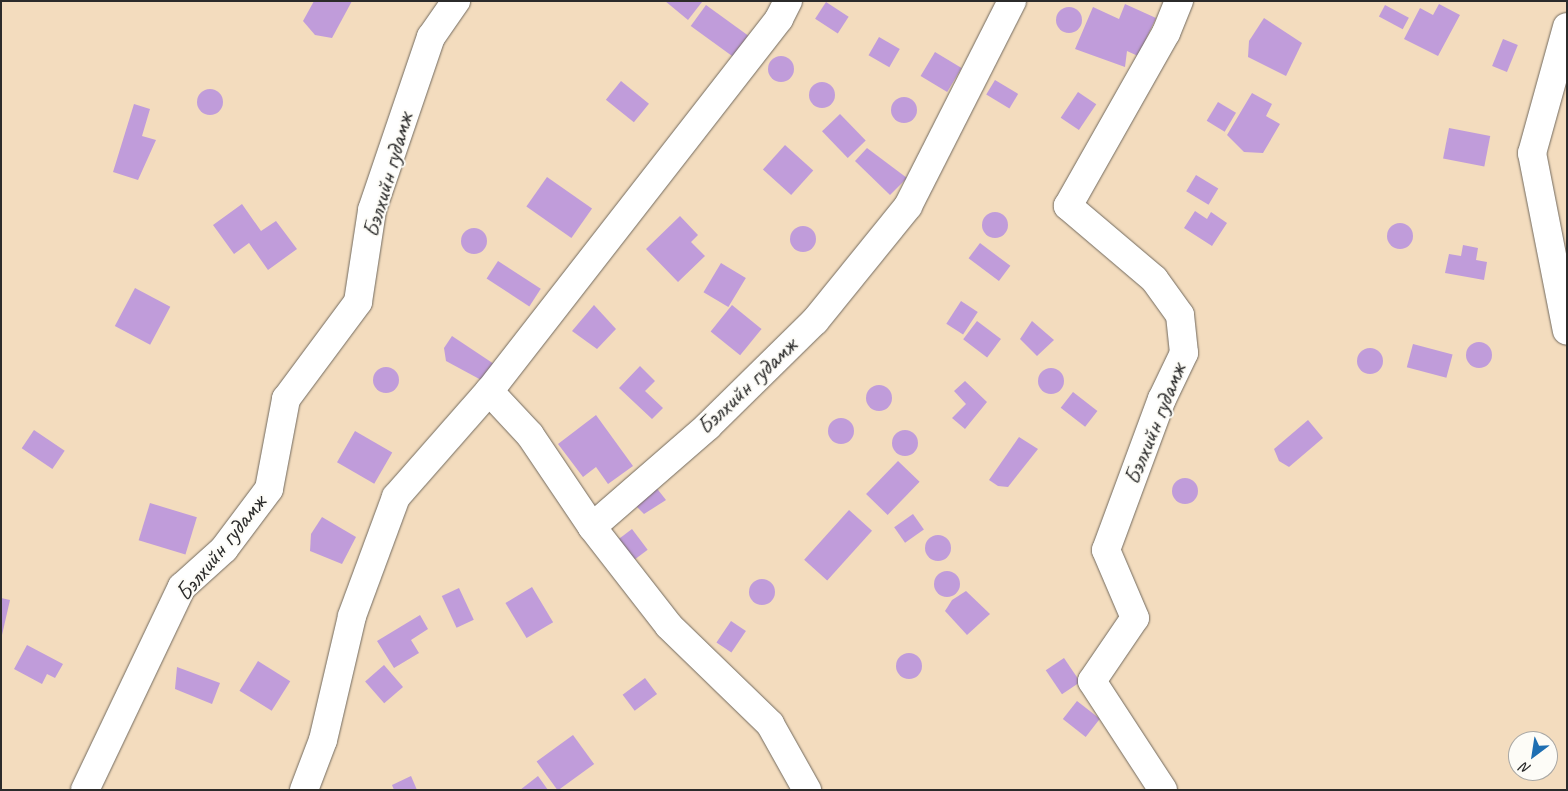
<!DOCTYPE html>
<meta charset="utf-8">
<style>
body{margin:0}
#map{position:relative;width:1568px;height:791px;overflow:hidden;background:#f3dcbe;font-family:Caveat,sans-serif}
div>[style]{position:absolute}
.building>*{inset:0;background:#c09cda;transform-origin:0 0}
.round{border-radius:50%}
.roads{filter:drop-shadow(0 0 1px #71695e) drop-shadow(0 0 1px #71695e)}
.minor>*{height:28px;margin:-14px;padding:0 14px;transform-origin:14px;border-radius:14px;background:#fff}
span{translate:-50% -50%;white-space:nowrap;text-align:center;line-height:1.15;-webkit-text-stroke:4px #fdfcf7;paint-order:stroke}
.street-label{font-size:24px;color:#2b2b2b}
.frame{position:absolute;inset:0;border:2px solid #2b2b2b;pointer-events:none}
.north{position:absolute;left:1508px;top:731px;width:50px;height:50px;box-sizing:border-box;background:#fdfcf7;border:1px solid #a9a8a5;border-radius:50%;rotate:211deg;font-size:14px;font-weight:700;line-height:20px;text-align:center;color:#2b2b2b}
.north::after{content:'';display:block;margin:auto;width:18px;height:22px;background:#1f6fb2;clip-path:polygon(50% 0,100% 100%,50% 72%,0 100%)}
</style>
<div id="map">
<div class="building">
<i style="clip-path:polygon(314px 1px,352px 1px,332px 38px,315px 35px,303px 21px)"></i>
<i style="clip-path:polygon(665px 1px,700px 1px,702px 2px,688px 20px)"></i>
<i style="left:826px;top:2px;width:27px;height:20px;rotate:33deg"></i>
<i style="clip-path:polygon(1125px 4px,1156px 18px,1138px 56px,1127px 51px,1125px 67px,1075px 49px,1093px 7px,1119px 19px)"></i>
<i style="clip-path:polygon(1439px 4px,1460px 15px,1438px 56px,1404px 39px,1420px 8px,1433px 15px)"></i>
<i style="left:706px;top:5px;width:52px;height:26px;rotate:36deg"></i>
<i style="left:1385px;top:5px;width:27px;height:13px;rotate:28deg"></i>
<i class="round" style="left:1056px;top:7px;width:26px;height:26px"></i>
<i style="clip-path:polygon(1264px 18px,1302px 43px,1286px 76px,1248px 57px,1249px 41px)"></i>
<i style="left:879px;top:37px;width:24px;height:21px;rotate:30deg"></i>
<i style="left:1503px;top:39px;width:16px;height:29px;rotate:22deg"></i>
<i style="left:935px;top:52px;width:31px;height:28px;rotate:31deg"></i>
<i class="round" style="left:768px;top:56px;width:26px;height:26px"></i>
<i style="left:995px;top:80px;width:27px;height:17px;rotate:31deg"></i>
<i style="left:621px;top:81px;width:36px;height:24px;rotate:39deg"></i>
<i class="round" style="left:809px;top:82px;width:26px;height:26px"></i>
<i class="round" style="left:197px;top:89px;width:26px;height:26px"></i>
<i style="left:1078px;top:92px;width:22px;height:31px;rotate:34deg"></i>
<i style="clip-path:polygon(1252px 93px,1272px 104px,1266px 116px,1280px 124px,1263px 153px,1244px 152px,1227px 135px)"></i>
<i class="round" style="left:891px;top:97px;width:26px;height:26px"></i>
<i style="left:1218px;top:102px;width:21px;height:22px;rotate:31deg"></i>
<i style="clip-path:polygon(134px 104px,150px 109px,142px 136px,156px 140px,138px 180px,113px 172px)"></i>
<i style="left:840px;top:114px;width:37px;height:25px;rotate:46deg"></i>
<i style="left:1449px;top:128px;width:42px;height:31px;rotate:11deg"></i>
<i style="left:785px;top:145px;width:38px;height:33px;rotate:42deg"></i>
<i style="clip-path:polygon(867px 148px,907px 178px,890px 195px,855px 161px)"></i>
<i style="left:1196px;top:175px;width:26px;height:19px;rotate:31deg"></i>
<i style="left:547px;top:177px;width:55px;height:36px;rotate:35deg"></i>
<i style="clip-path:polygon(242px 204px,261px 231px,276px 221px,297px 249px,268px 270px,249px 243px,234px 254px,213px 225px)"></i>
<i style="clip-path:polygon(1195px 211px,1207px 219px,1211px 212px,1227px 223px,1212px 246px,1184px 228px)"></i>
<i class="round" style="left:982px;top:212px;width:26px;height:26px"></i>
<i style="clip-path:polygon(680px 216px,698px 235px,691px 242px,705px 256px,678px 282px,646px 249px)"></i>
<i class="round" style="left:1387px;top:223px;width:26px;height:26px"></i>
<i class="round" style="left:790px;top:226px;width:26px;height:26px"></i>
<i class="round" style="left:461px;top:228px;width:26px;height:26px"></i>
<i style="left:980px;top:243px;width:38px;height:19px;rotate:37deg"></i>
<i style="clip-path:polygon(1463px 245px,1478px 248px,1476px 260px,1487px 262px,1484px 280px,1445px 273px,1449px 254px,1461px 256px)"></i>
<i style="left:498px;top:261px;width:51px;height:21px;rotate:33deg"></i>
<i style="left:721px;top:263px;width:29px;height:34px;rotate:31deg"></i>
<i style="left:135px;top:288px;width:40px;height:43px;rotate:28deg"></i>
<i style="left:961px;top:301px;width:20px;height:27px;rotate:33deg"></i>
<i style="clip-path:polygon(594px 305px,616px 329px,597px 349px,572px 331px)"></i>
<i style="left:732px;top:305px;width:38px;height:34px;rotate:39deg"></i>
<i style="left:977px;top:321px;width:30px;height:23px;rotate:37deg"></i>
<i style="clip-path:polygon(1032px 321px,1054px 340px,1037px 356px,1020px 339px)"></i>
<i style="clip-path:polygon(452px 336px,497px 366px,483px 381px,446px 361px,444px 348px)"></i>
<i class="round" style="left:1466px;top:342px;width:26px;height:26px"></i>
<i style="left:1413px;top:344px;width:41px;height:24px;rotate:15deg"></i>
<i class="round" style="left:1357px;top:348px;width:26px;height:26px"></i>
<i style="clip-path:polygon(640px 366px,655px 381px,645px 391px,663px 408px,652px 419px,619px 388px)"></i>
<i class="round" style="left:373px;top:367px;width:26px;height:26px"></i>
<i class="round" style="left:1038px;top:368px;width:26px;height:26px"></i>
<i style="clip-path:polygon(965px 381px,987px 402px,965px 429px,952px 418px,966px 404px,954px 391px)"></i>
<i class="round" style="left:866px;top:385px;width:26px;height:26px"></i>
<i style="left:1073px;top:392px;width:31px;height:20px;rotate:38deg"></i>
<i style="clip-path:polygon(596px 415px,633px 466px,608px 484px,596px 467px,583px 477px,558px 444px)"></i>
<i class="round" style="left:828px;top:418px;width:26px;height:26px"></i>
<i style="clip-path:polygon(1308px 420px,1323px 438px,1289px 467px,1279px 461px,1274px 449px)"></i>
<i style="left:34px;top:430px;width:37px;height:22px;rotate:34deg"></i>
<i class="round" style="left:892px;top:430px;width:26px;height:26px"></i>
<i style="left:355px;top:431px;width:43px;height:36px;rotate:30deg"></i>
<i style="clip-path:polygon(1019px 437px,1038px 449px,1008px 487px,998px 486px,989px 480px)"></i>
<i style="left:898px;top:461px;width:30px;height:46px;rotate:44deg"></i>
<i class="round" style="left:1172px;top:478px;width:26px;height:26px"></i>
<i style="clip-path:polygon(655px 486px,666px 500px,644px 514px,634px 504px)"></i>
<i style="left:150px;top:503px;width:49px;height:39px;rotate:17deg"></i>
<i style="left:849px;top:510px;width:31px;height:67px;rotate:42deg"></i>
<i style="left:913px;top:514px;width:19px;height:23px;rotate:55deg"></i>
<i style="clip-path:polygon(322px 517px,356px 537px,342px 564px,310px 551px,311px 534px)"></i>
<i style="left:632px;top:529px;width:26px;height:22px;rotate:53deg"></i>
<i class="round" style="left:925px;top:535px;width:26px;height:26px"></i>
<i class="round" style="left:934px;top:571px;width:26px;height:26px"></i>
<i class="round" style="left:749px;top:579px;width:26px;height:26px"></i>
<i style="left:532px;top:587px;width:41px;height:31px;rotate:59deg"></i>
<i style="left:459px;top:588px;width:35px;height:19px;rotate:65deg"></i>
<i style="clip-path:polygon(966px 591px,990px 614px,967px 635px,945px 611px,952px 600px)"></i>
<i style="clip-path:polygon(1px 598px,10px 600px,2px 635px,1px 635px)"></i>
<i style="clip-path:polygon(420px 615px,428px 629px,411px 640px,419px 653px,394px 668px,377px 641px)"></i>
<i style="left:731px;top:621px;width:18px;height:26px;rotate:34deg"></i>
<i style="clip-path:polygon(27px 645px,63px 664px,55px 678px,47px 674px,42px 684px,14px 669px)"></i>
<i class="round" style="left:896px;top:653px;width:26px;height:26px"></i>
<i style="left:1064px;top:658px;width:29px;height:22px;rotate:56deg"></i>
<i style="left:258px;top:661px;width:38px;height:35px;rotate:32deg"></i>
<i style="left:384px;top:665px;width:29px;height:25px;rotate:49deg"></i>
<i style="clip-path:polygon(177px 667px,220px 683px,212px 704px,175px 689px)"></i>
<i style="left:645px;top:678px;width:20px;height:28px;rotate:53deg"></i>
<i style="left:1077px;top:701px;width:29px;height:23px;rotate:38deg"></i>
<i style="left:573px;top:735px;width:36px;height:45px;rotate:54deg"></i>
<i style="clip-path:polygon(411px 776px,417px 790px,394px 790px,392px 785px)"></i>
<i style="clip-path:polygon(538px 776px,548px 790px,520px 790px)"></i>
</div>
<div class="roads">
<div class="minor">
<i style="left:788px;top:1px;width:20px;rotate:117deg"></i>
<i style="left:779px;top:19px;width:472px;rotate:127.9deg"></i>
<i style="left:489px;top:391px;width:60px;rotate:47deg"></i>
<i style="left:530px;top:435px;width:111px;rotate:56deg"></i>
<i style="left:592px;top:527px;width:154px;rotate:-41deg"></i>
<i style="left:708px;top:426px;width:150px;rotate:-44.5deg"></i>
<i style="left:815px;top:321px;width:148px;rotate:-51deg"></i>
<i style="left:908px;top:206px;width:230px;rotate:-63.1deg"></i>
<i style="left:1567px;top:27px;width:131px;rotate:105.5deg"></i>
<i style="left:1532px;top:153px;width:181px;rotate:78.9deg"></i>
<i style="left:592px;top:527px;width:125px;rotate:52.1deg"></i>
<i style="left:669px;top:626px;width:141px;rotate:44.1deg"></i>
<i style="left:770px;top:724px;width:76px;rotate:60.7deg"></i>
<i style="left:85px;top:790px;width:225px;rotate:-64.5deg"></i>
<i style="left:182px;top:587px;width:57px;rotate:-42.1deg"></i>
<i style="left:224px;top:549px;width:75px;rotate:-53.1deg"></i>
<i style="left:269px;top:489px;width:92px;rotate:-79.3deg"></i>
<i style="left:286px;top:399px;width:121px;rotate:-53.4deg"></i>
<i style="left:358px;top:302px;width:93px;rotate:-81.3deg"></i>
<i style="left:372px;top:210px;width:183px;rotate:-71.2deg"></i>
<i style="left:431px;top:37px;width:44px;rotate:-55.2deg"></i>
<i style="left:304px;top:790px;width:53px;rotate:-69.2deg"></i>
<i style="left:323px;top:740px;width:127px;rotate:-76.8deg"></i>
<i style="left:352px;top:616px;width:127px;rotate:-69.7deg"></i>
<i style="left:396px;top:497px;width:141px;rotate:-48.7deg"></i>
<i style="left:1163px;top:790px;width:130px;rotate:-123.1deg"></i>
<i style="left:1092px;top:681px;width:76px;rotate:-55.7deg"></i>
<i style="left:1135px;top:618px;width:74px;rotate:-113.1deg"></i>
<i style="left:1106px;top:550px;width:161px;rotate:-69.7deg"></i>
<i style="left:1162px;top:399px;width:51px;rotate:-64.4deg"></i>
<i style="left:1184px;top:353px;width:38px;rotate:-96deg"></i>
<i style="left:1180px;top:315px;width:44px;rotate:-125.8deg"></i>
<i style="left:1154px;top:279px;width:113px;rotate:-139.7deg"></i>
<i style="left:1068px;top:206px;width:199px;rotate:-60.5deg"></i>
<i style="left:1166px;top:33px;width:35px;rotate:-68deg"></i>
</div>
</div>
<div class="street-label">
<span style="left:388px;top:175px;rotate:-74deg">Бэлхийн гудамж</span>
<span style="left:747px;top:386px;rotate:-44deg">Бэлхийн гудамж</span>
<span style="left:1155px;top:424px;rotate:-68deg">Бэлхийн гудамж</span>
<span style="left:221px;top:548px;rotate:-51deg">Бэлхийн гудамж</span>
</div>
<div class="frame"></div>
<div class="north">N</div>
</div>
